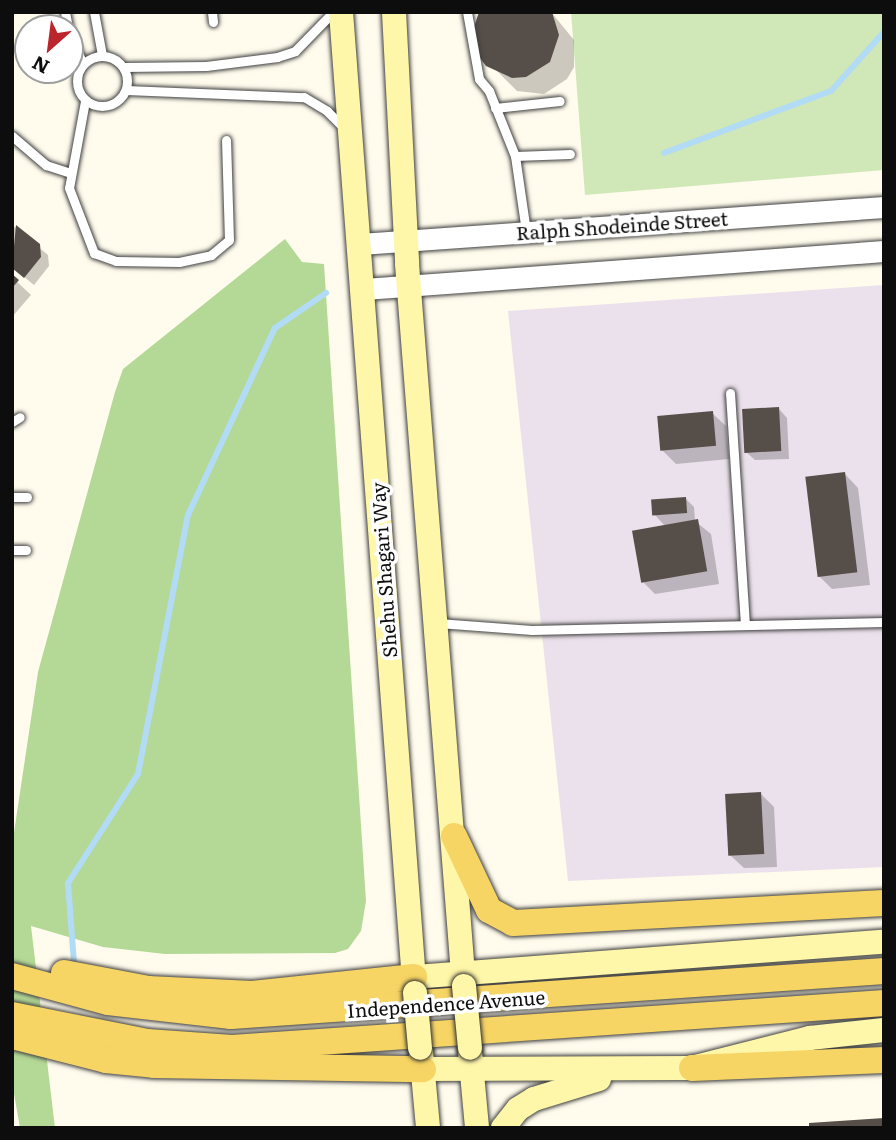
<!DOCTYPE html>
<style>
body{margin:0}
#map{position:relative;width:896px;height:1140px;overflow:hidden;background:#fffbed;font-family:Literata,serif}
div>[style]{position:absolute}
.industrial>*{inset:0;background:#ebe1ec}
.green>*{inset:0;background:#d0e8b7}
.forest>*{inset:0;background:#b4d996}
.shadow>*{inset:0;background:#0003}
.stream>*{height:6px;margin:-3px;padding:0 3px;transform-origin:3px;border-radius:3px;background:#b2dbf5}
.building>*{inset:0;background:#554e49;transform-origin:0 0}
.roads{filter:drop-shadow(0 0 2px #404040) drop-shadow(0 0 2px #404040)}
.service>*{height:9px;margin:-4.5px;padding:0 4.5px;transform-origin:4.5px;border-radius:4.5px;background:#fff}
.service>.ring{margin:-4.5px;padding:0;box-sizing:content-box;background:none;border:9px solid #fff;border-radius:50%}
.tertiary>*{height:21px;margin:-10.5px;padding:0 10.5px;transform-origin:10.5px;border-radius:10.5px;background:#fff}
.secondary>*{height:24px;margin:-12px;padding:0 12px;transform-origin:12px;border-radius:12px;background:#fef6a8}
.primary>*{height:26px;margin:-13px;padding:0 13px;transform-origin:13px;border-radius:13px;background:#f7d564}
.bridges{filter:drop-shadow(0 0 2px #2f2f2f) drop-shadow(0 0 2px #2f2f2f)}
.secondary-bridge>*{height:24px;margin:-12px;padding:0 12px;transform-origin:12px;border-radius:12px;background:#fef6a8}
span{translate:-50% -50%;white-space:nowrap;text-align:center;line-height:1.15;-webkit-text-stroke:7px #fff;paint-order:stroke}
.street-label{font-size:19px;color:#0d0d0d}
.frame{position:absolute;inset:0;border:14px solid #0d0d0d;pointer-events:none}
.north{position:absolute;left:14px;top:14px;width:70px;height:70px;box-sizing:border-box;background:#fff;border:2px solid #9e9e9e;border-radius:50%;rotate:208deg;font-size:19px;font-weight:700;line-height:28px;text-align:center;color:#0d0d0d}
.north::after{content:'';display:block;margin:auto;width:24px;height:32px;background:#bb262c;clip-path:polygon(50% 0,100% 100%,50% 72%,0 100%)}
</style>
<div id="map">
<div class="industrial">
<i style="clip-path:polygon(884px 285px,884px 867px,568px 881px,508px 311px)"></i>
</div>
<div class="green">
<i style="clip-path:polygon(571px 12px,884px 12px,884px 170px,585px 195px)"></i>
</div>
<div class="forest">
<i style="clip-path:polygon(285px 239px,302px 262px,324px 264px,366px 901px,361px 931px,348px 949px,335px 953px,165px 954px,103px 947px,31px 926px,55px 1128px,20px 1128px,12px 1082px,12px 846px,38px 672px,115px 392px,123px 369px)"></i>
</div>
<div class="shadow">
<i style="clip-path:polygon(551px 12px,574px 40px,574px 67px,567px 79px,544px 94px,517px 91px,479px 53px)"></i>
<i style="clip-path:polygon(12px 225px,48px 255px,49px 266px,34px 285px,12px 267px)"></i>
<i style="clip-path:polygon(12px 277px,31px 295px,12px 317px)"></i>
<i style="clip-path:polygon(779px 409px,787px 418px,789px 459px,755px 460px,746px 452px)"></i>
<i style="clip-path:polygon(712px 413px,726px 426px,729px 459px,676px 464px,662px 450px)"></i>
<i style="clip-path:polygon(845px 474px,858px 488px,870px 585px,832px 589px,819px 576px)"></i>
<i style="clip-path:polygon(685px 498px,694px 507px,695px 521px,711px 534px,719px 584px,655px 594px,642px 581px,665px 526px,654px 514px)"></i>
<i style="clip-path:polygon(760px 793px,774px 807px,777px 867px,744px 868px,730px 855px)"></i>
</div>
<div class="stream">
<i style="left:664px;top:153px;width:178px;rotate:-20.4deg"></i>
<i style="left:831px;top:91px;width:79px;rotate:-48.1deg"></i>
<i style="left:74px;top:963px;width:80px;rotate:-94.3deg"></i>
<i style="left:68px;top:883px;width:130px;rotate:-57.3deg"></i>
<i style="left:138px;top:774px;width:264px;rotate:-79.1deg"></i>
<i style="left:188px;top:515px;width:206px;rotate:-65.1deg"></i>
<i style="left:275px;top:328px;width:62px;rotate:-34.5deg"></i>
</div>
<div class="building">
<i style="clip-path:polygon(479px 12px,552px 12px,559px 35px,550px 62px,526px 77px,512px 78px,486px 66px,477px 54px,474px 27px)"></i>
<i style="clip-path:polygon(16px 225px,40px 244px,41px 257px,24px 278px,12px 268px)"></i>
<i style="clip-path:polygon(12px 274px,19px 280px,12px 288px)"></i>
<i style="left:779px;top:407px;width:44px;height:37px;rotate:87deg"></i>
<i style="left:713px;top:411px;width:35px;height:56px;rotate:85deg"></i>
<i style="left:845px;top:472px;width:101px;height:40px;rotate:83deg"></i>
<i style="left:686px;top:497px;width:16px;height:35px;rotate:86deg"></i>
<i style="left:698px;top:519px;width:53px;height:67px;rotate:80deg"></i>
<i style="left:761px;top:792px;width:62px;height:36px;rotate:87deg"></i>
<i style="clip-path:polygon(884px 1118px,884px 1128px,809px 1128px,809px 1123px)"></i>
</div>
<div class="roads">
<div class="service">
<i style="left:65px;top:12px;width:16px;rotate:79deg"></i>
<i style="left:94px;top:12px;width:44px;rotate:79.5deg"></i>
<i style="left:212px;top:12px;width:10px;rotate:84deg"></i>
<i style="left:467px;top:12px;width:68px;rotate:79.8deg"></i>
<i style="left:479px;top:79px;width:16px;rotate:50deg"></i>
<i style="left:489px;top:91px;width:70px;rotate:68.2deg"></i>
<i style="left:515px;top:156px;width:76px;rotate:81.7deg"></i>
<i style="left:70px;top:34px;width:33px;rotate:67deg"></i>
<i class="ring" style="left:77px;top:56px;width:41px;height:41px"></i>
<i style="left:124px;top:67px;width:82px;rotate:-0.7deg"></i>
<i style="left:206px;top:66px;width:72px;rotate:-7.2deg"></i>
<i style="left:277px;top:57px;width:19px;rotate:-18deg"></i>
<i style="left:295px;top:51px;width:54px;rotate:-45.7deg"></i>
<i style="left:126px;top:90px;width:178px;rotate:2.3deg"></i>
<i style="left:304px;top:97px;width:27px;rotate:31deg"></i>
<i style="left:327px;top:111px;width:24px;rotate:45deg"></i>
<i style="left:85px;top:101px;width:88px;rotate:100.4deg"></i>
<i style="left:69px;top:188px;width:70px;rotate:69deg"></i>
<i style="left:94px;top:253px;width:23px;rotate:20deg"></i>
<i style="left:116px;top:261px;width:63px;rotate:0.9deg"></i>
<i style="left:179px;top:262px;width:33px;rotate:-12deg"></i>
<i style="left:211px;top:255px;width:23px;rotate:-40deg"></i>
<i style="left:229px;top:240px;width:100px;rotate:-91.7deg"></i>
<i style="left:495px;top:108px;width:65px;rotate:-6.1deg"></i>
<i style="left:12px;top:136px;width:45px;rotate:40.5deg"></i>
<i style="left:46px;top:165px;width:25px;rotate:18deg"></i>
<i style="left:515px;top:156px;width:55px;rotate:-2.1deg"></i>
<i style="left:730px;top:393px;width:232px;rotate:86.3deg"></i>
<i style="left:12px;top:422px;width:9px;rotate:-32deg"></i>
<i style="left:12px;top:497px;width:15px"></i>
<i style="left:12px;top:550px;width:14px"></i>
<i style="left:438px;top:623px;width:94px;rotate:4.3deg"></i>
<i style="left:532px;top:630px;width:352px;rotate:-1.3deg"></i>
</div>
<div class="tertiary">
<i style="left:360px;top:244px;width:525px;rotate:-4.04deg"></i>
<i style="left:364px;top:289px;width:521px;rotate:-4.18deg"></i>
</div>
<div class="secondary">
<i style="left:341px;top:12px;width:984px;rotate:85.69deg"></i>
<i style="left:394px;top:12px;width:252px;rotate:87deg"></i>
<i style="left:407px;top:264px;width:724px;rotate:85.49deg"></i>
<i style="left:414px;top:977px;width:471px;rotate:-4.3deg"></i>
<i style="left:421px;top:1052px;width:76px;rotate:84.7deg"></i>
<i style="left:470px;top:1052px;width:76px;rotate:84.7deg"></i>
<i style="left:423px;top:1069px;width:269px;rotate:-0.2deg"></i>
<i style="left:692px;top:1068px;width:122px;rotate:-14.3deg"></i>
<i style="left:810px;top:1038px;width:74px;rotate:-6.2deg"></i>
<i style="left:503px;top:1128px;width:24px;rotate:-52deg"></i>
<i style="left:518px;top:1109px;width:19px;rotate:-32deg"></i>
<i style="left:534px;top:1099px;width:68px;rotate:-17.1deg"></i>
</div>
<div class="primary">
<i style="left:454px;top:836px;width:82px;rotate:64.7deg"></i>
<i style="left:489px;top:910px;width:27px;rotate:28deg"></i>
<i style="left:513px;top:923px;width:372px;rotate:-3.1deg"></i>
<i style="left:64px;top:973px;width:86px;rotate:10.8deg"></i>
<i style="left:148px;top:989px;width:104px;rotate:2.8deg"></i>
<i style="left:252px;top:994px;width:163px;rotate:-6deg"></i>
<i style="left:12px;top:976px;width:99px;rotate:15.2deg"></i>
<i style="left:108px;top:1002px;width:124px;rotate:6.5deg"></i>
<i style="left:231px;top:1016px;width:655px;rotate:-3.94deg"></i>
<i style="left:12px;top:1015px;width:138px;rotate:11.3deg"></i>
<i style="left:147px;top:1042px;width:85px;rotate:4deg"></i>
<i style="left:232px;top:1048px;width:654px;rotate:-3.95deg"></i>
<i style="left:12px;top:1036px;width:97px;rotate:14.3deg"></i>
<i style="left:106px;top:1060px;width:48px;rotate:5.9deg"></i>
<i style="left:154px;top:1065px;width:269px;rotate:0.9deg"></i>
<i style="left:692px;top:1068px;width:192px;rotate:-2.4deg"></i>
</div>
</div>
<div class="bridges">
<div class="secondary-bridge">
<i style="left:464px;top:986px;width:62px;rotate:84.5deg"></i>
<i style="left:415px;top:993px;width:55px;rotate:84.8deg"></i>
</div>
</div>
<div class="street-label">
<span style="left:622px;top:226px;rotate:-4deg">Ralph Shodeinde Street</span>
<span style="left:384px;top:570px;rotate:-94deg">Shehu Shagari Way</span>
<span style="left:446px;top:1004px;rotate:-4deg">Independence Avenue</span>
</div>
<div class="frame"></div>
<div class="north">N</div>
</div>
